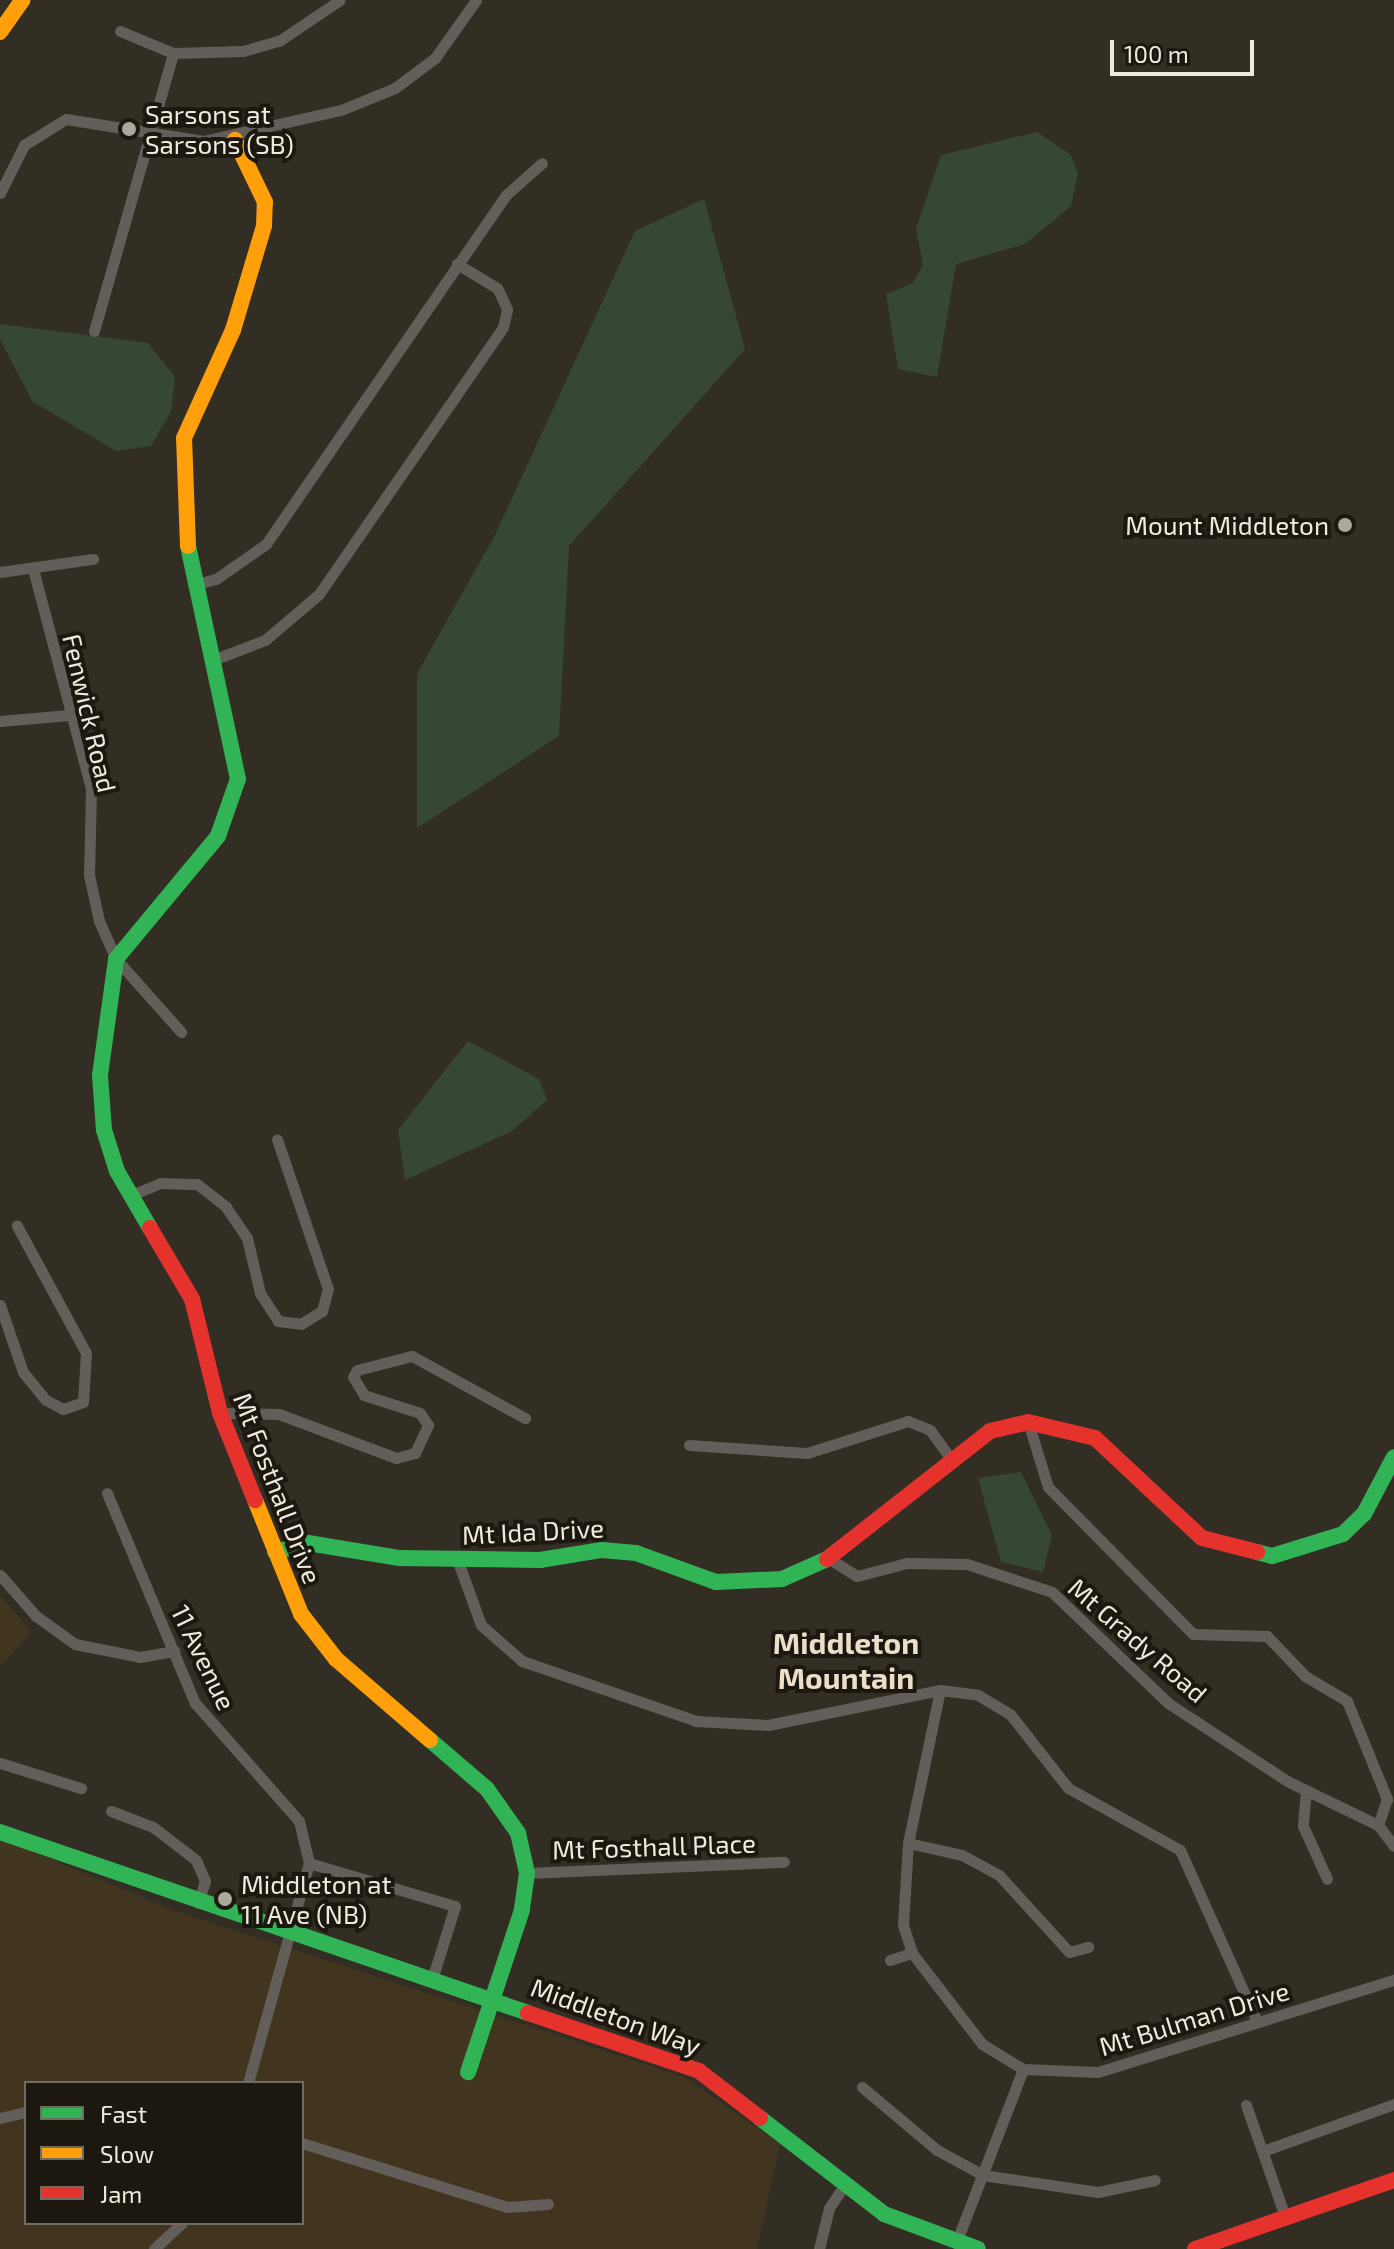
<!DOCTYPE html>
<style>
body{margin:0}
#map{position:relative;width:1394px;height:2249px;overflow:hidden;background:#332e24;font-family:"Exo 2",sans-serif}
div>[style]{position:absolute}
.built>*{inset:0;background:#423520}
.green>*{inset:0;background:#364835}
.street>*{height:11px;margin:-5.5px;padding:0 5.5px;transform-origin:5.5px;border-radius:5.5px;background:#635e59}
.fast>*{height:16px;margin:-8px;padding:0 8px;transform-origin:8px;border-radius:8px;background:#30b455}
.slow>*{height:16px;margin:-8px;padding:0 8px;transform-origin:8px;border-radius:8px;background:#ff9f0a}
.jam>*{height:16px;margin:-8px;padding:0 8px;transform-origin:8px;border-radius:8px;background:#e5322d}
.dots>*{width:22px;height:22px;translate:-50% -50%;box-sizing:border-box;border:4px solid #1c1810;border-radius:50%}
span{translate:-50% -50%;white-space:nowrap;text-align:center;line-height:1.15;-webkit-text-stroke:8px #1c1810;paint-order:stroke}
.poi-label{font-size:26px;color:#efe9de}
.left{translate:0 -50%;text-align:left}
.right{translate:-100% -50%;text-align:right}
.street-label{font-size:26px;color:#efe9de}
.quarter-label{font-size:30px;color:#ecdfca;font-weight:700}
.legend{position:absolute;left:24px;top:2081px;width:280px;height:144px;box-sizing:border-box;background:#1c1810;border:2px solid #706c62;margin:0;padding:10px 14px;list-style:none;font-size:24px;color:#efe9de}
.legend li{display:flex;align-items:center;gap:16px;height:40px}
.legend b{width:40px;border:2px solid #706c62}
.scale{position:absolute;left:1110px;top:40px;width:144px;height:36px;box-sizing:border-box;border:4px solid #efe9de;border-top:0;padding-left:10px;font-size:24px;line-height:28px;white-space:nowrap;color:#efe9de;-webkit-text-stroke:6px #1c1810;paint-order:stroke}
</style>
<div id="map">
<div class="built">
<i style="clip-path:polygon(0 1596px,32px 1632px,0 1666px)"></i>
<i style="clip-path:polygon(evenodd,0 1838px,175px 1911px,684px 2077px,780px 2144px,757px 2249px,0 2249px,0 1838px,26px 2083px,302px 2083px,302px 2223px,26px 2223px,26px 2083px)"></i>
</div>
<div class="green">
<i style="clip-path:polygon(1037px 132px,1070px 154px,1078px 173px,1071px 206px,1025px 244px,956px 264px,937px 377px,898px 369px,886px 294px,913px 283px,923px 265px,916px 229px,941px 155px)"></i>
<i style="clip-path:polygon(704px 199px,745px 349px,569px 546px,559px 736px,417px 828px,417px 674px,495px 535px,635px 231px)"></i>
<i style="clip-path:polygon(0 324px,148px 343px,175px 377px,171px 411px,151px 446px,116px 451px,32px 401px,0 339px)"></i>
<i style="clip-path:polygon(468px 1041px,539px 1079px,547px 1100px,512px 1131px,405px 1180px,398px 1130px)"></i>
<i style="clip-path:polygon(1021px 1472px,1052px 1535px,1043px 1572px,1001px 1562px,978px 1478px)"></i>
</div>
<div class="street">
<i style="left:120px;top:31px;width:57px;rotate:22.5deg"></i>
<i style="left:173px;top:53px;width:70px;rotate:-1.6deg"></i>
<i style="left:243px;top:51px;width:37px;rotate:-16deg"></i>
<i style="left:279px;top:41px;width:73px;rotate:-33.9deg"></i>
<i style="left:0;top:193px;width:54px;rotate:-63.4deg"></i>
<i style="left:24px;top:145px;width:49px;rotate:-31.8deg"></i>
<i style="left:66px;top:119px;width:139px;rotate:9.1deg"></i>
<i style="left:203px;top:141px;width:141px;rotate:-12.7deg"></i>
<i style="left:341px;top:110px;width:58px;rotate:-22.2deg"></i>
<i style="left:395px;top:88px;width:50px;rotate:-36.9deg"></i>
<i style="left:435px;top:58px;width:71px;rotate:-54.7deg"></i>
<i style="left:94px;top:331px;width:289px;rotate:-74.1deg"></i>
<i style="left:33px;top:569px;width:228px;rotate:75.2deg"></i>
<i style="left:91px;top:789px;width:86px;rotate:91.3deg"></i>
<i style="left:89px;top:875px;width:47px;rotate:77.7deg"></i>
<i style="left:99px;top:921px;width:42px;rotate:65.9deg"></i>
<i style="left:116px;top:959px;width:98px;rotate:48.3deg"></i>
<i style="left:0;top:572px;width:94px;rotate:-8deg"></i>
<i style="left:193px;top:585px;width:24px;rotate:-15deg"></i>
<i style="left:216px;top:579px;width:61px;rotate:-35deg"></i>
<i style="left:266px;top:544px;width:424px;rotate:-55.5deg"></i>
<i style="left:506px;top:195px;width:48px;rotate:-41.6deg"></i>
<i style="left:213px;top:660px;width:56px;rotate:-21deg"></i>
<i style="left:265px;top:640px;width:71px;rotate:-40.4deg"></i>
<i style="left:319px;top:594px;width:324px;rotate:-55.4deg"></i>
<i style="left:503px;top:327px;width:18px;rotate:-77deg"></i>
<i style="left:507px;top:309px;width:23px;rotate:-115deg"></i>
<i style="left:497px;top:288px;width:47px;rotate:-149deg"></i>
<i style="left:0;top:721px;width:69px;rotate:-5deg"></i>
<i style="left:131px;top:1195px;width:32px;rotate:-22deg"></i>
<i style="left:161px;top:1183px;width:36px;rotate:2deg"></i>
<i style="left:197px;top:1184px;width:37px;rotate:38deg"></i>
<i style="left:226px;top:1207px;width:37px;rotate:56deg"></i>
<i style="left:247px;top:1238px;width:57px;rotate:76.7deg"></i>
<i style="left:260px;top:1293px;width:33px;rotate:57deg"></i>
<i style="left:278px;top:1321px;width:23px;rotate:7deg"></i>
<i style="left:301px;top:1324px;width:25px;rotate:-32deg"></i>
<i style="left:322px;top:1311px;width:23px;rotate:-75deg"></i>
<i style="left:328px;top:1289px;width:158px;rotate:-108.8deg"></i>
<i style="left:0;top:1305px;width:71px;rotate:71.1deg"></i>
<i style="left:23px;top:1372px;width:36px;rotate:51deg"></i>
<i style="left:46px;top:1400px;width:19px;rotate:28deg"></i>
<i style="left:63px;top:1409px;width:21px;rotate:-19deg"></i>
<i style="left:83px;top:1402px;width:49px;rotate:-86.5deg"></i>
<i style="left:86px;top:1353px;width:145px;rotate:-118.5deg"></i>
<i style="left:220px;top:1413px;width:59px;rotate:1deg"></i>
<i style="left:279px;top:1414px;width:125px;rotate:20.6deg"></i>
<i style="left:396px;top:1458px;width:20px;rotate:-15deg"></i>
<i style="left:415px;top:1453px;width:31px;rotate:-65deg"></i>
<i style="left:428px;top:1425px;width:14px;rotate:-124deg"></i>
<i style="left:420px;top:1413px;width:59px;rotate:-162.2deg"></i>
<i style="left:364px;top:1395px;width:21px;rotate:-121deg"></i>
<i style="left:353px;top:1377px;width:8px;rotate:-60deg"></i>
<i style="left:357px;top:1370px;width:57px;rotate:-14.3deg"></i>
<i style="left:412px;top:1356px;width:129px;rotate:28.8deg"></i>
<i style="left:1028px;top:1422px;width:68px;rotate:72.9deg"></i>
<i style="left:1048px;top:1487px;width:206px;rotate:45.4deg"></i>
<i style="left:1193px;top:1634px;width:74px;rotate:1.5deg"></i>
<i style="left:1267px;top:1636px;width:55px;rotate:46.5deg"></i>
<i style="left:1305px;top:1676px;width:49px;rotate:30.8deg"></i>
<i style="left:1347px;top:1701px;width:106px;rotate:67.8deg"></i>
<i style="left:1387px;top:1799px;width:28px;rotate:109deg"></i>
<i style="left:689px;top:1445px;width:118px;rotate:3.9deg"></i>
<i style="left:807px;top:1453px;width:106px;rotate:-17.6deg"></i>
<i style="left:908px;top:1421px;width:24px;rotate:22deg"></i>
<i style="left:930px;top:1430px;width:34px;rotate:54deg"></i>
<i style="left:107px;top:1493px;width:228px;rotate:67.3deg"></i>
<i style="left:195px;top:1703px;width:157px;rotate:48.6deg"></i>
<i style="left:299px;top:1821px;width:43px;rotate:76.6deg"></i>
<i style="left:309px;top:1863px;width:228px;rotate:105.5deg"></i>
<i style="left:828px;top:1558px;width:34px;rotate:32deg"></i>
<i style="left:857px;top:1576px;width:52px;rotate:-14.6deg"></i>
<i style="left:907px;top:1563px;width:60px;rotate:1deg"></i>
<i style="left:967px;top:1564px;width:89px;rotate:18.2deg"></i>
<i style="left:1052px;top:1592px;width:161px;rotate:43.7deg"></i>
<i style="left:1168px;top:1703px;width:142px;rotate:33.2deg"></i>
<i style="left:1287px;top:1781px;width:101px;rotate:25.8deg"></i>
<i style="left:1378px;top:1825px;width:26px;rotate:53deg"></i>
<i style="left:457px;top:1559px;width:70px;rotate:70deg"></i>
<i style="left:481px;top:1625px;width:55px;rotate:41.3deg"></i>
<i style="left:522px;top:1661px;width:184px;rotate:19deg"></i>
<i style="left:696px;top:1721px;width:72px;rotate:3.2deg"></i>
<i style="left:768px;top:1725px;width:176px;rotate:-11.5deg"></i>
<i style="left:940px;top:1690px;width:38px;rotate:7deg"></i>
<i style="left:978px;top:1695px;width:37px;rotate:31deg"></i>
<i style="left:1010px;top:1714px;width:94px;rotate:51.9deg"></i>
<i style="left:1068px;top:1788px;width:128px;rotate:29deg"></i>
<i style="left:1180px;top:1850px;width:188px;rotate:65.8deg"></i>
<i style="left:0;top:1575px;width:55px;rotate:48.7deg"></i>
<i style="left:36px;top:1616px;width:48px;rotate:35.7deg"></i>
<i style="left:75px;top:1644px;width:66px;rotate:11.3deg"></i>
<i style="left:140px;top:1657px;width:35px;rotate:-10deg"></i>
<i style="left:940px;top:1690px;width:156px;rotate:101.8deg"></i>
<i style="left:908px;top:1843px;width:82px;rotate:93.5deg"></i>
<i style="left:903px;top:1925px;width:29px;rotate:72deg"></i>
<i style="left:912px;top:1953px;width:115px;rotate:52.4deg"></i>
<i style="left:982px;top:2044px;width:48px;rotate:31.4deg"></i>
<i style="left:1023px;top:2069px;width:75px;rotate:2.3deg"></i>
<i style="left:1098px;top:2072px;width:310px;rotate:-17.3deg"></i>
<i style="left:0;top:1763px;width:85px;rotate:17.2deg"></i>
<i style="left:1306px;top:1790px;width:36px;rotate:95deg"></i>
<i style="left:1303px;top:1826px;width:58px;rotate:65.6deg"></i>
<i style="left:111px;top:1811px;width:45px;rotate:20.9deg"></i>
<i style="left:153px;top:1827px;width:54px;rotate:37.5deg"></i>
<i style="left:196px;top:1860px;width:23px;rotate:67deg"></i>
<i style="left:205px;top:1881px;width:23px;rotate:108deg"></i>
<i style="left:908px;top:1843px;width:55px;rotate:12.5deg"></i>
<i style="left:962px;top:1855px;width:42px;rotate:28.4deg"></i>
<i style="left:999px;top:1875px;width:104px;rotate:47.7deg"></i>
<i style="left:1069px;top:1952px;width:20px;rotate:-15deg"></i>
<i style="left:309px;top:1863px;width:152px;rotate:16.4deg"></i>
<i style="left:455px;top:1906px;width:73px;rotate:107.4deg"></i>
<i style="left:527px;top:1873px;width:257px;rotate:-2.5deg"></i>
<i style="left:890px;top:1960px;width:23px;rotate:-18deg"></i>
<i style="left:862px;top:2087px;width:98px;rotate:40deg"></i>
<i style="left:937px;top:2150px;width:52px;rotate:28.5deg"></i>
<i style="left:983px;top:2175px;width:116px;rotate:8.4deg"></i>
<i style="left:1098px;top:2192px;width:58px;rotate:-11.9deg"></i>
<i style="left:1246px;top:2105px;width:121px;rotate:70.7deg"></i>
<i style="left:0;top:2118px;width:27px;rotate:-13deg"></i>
<i style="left:302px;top:2143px;width:215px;rotate:17.3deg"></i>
<i style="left:507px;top:2207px;width:41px;rotate:-4.2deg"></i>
<i style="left:1263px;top:2151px;width:139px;rotate:-19.7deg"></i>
<i style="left:956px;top:2243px;width:186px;rotate:-68.9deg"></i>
<i style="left:154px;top:2249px;width:38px;rotate:-43deg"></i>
<i style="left:819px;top:2249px;width:42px;rotate:-76.3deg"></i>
<i style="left:829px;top:2208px;width:29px;rotate:-56deg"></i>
</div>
<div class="fast">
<i style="left:150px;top:1228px;width:66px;rotate:-120.1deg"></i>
<i style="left:117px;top:1171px;width:43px;rotate:-107.6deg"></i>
<i style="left:104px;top:1130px;width:55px;rotate:-94.2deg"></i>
<i style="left:100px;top:1075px;width:117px;rotate:-82.1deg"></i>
<i style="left:116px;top:959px;width:160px;rotate:-50.3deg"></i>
<i style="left:218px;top:836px;width:60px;rotate:-70.7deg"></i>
<i style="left:238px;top:779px;width:238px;rotate:-102.1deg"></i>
<i style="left:275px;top:1552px;width:34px;rotate:-15deg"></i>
<i style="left:308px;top:1543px;width:93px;rotate:9.3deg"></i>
<i style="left:400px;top:1558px;width:140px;rotate:0.8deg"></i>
<i style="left:540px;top:1560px;width:63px;rotate:-9.2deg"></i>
<i style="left:602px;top:1550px;width:34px;rotate:5deg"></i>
<i style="left:636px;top:1553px;width:85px;rotate:19.9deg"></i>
<i style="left:716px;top:1582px;width:66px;rotate:-2.6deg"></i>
<i style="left:782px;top:1579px;width:49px;rotate:-24deg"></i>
<i style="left:1257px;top:1552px;width:16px;rotate:15deg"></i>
<i style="left:1272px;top:1556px;width:74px;rotate:-17.2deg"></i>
<i style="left:1343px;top:1534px;width:29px;rotate:-44deg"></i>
<i style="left:1364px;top:1514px;width:64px;rotate:-62.2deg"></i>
<i style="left:430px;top:1740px;width:75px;rotate:40.7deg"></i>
<i style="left:487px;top:1789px;width:54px;rotate:54.8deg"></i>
<i style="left:518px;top:1833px;width:41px;rotate:77.3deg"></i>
<i style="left:527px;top:1873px;width:37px;rotate:98deg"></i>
<i style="left:522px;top:1910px;width:171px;rotate:108.4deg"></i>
<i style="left:0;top:1832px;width:558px;rotate:18.92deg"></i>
<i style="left:760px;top:2118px;width:157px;rotate:37.7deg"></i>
<i style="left:884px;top:2214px;width:100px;rotate:20.4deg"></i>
</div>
<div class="slow">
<i style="left:0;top:32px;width:39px;rotate:-55deg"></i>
<i style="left:188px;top:546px;width:108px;rotate:-92.1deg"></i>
<i style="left:184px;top:438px;width:119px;rotate:-65.6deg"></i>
<i style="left:233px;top:330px;width:109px;rotate:-73.4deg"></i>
<i style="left:264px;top:226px;width:24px;rotate:-88deg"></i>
<i style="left:265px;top:202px;width:69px;rotate:-115.8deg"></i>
<i style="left:255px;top:1500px;width:123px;rotate:68deg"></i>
<i style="left:301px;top:1614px;width:57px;rotate:52.1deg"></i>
<i style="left:336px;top:1659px;width:124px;rotate:40.8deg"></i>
</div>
<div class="jam">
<i style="left:150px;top:1228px;width:82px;rotate:59.4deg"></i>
<i style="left:192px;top:1299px;width:117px;rotate:76.2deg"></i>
<i style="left:220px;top:1413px;width:94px;rotate:68.1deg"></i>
<i style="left:827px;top:1559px;width:207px;rotate:-38.1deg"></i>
<i style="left:990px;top:1431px;width:39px;rotate:-13deg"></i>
<i style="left:1028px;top:1422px;width:69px;rotate:13.4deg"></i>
<i style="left:1095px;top:1438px;width:146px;rotate:43.1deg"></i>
<i style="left:1202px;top:1538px;width:57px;rotate:14.3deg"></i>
<i style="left:528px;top:2013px;width:181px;rotate:18.7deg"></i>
<i style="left:699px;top:2071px;width:77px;rotate:37.6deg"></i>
<i style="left:1195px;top:2249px;width:211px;rotate:-19.1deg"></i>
</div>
<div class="dots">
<i style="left:129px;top:129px;background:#ada89d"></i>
<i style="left:1345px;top:525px;background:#ada89d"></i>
<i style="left:225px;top:1899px;background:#ada89d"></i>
</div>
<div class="poi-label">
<span class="left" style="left:145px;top:129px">Sarsons at<br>Sarsons (SB)</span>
<span class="right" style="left:1329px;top:525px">Mount Middleton</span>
<span class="left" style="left:241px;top:1899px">Middleton at<br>11 Ave (NB)</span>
</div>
<div class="street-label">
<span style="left:90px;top:713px;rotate:77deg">Fenwick Road</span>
<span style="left:278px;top:1488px;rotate:69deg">Mt Fosthall Drive</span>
<span style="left:533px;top:1531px;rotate:-3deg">Mt Ida Drive</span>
<span style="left:1138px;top:1640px;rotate:41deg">Mt Grady Road</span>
<span style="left:204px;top:1657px;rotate:64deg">11 Avenue</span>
<span style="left:654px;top:1846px;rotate:-2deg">Mt Fosthall Place</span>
<span style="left:616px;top:2016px;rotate:20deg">Middleton Way</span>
<span style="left:1194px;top:2018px;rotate:-17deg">Mt Bulman Drive</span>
</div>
<div class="quarter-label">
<span style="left:846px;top:1659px">Middleton<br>Mountain</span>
</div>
<ul class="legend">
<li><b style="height:10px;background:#30b455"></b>Fast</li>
<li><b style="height:10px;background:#ff9f0a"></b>Slow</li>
<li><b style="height:10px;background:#e5322d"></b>Jam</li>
</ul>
<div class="scale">100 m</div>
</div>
